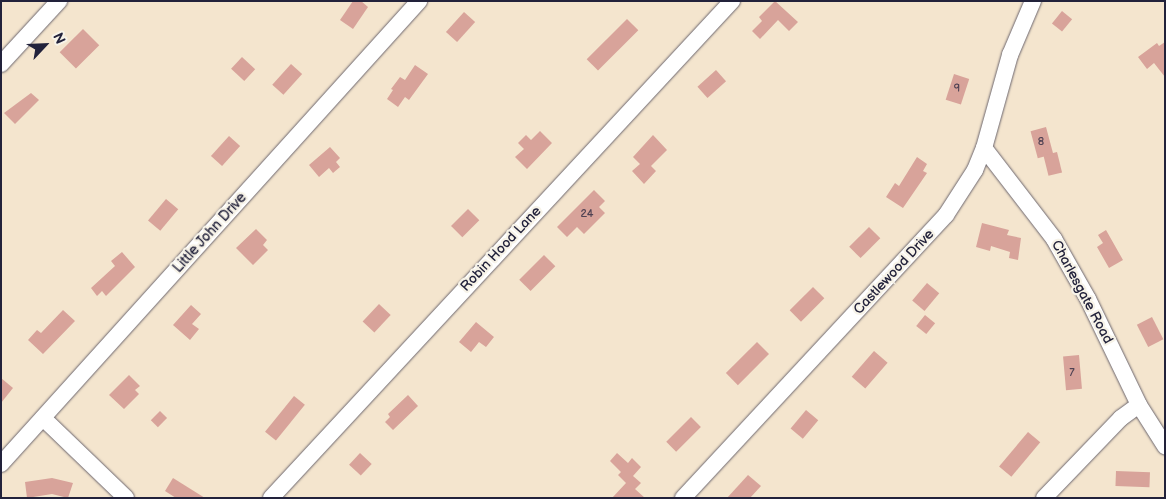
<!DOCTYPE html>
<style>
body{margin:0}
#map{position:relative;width:1166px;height:499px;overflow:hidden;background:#f4e5ce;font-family:"Balsamiq Sans",sans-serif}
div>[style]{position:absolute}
.building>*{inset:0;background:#d8a39a;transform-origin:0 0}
.roads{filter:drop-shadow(0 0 1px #6c666e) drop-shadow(0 0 1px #6c666e)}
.minor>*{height:16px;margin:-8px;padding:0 8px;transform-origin:8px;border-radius:8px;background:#fff}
span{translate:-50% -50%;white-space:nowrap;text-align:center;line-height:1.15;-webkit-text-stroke:4.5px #f7f3e8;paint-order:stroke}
.number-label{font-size:11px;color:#504253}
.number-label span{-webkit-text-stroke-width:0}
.street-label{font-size:14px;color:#22223b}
.frame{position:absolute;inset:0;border:2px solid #22223b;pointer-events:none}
.north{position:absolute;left:20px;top:20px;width:50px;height:50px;-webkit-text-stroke:4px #f7f3e8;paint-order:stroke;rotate:65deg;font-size:14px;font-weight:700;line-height:20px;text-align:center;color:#22223b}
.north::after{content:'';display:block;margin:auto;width:18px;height:22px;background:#22223b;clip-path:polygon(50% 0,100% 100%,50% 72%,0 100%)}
</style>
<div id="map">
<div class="building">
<i style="clip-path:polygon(353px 1px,361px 1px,368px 7px,353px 29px,340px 20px)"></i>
<i style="clip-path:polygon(775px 1px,798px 22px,789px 31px,778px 20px,760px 39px,752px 31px,762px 21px,759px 17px)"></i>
<i style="left:1062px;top:11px;width:13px;height:16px;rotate:39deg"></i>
<i style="left:464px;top:12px;width:15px;height:27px;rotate:42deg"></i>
<i style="left:627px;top:19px;width:16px;height:57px;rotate:45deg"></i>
<i style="left:83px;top:29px;width:23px;height:33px;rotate:45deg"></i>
<i style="clip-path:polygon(1165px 42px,1165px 77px,1154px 63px,1147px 69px,1138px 57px,1157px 43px,1159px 46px)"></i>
<i style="left:242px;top:57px;width:18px;height:16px;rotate:43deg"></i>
<i style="left:291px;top:64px;width:15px;height:28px;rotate:42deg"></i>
<i style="clip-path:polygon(415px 65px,428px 74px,409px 100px,405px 97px,398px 107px,387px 99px,393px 90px,391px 89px,400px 77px,405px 80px)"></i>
<i style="left:716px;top:70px;width:15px;height:25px;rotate:48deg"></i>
<i style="left:954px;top:74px;width:16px;height:27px;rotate:18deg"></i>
<i style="clip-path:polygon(31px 93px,39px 100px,15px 124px,4px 113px)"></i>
<i style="left:1046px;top:127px;width:28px;height:16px;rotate:75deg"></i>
<i style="clip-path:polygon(540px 131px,552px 143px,527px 169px,515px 157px,524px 149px,518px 143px,526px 135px,531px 140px)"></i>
<i style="clip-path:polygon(653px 135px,667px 150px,651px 166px,656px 171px,644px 184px,632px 171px,640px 164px,633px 157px)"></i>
<i style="left:229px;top:136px;width:15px;height:27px;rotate:42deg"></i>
<i style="clip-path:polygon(330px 147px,340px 158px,336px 162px,340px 167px,333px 173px,329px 168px,319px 177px,309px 165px)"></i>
<i style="left:1057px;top:152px;width:21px;height:14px;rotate:76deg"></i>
<i style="clip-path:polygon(917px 157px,927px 164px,923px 171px,927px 173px,903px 208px,886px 197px,895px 183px,899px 186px)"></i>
<i style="clip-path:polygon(594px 190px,605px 201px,599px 207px,605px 213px,584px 234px,577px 227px,567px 237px,557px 227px)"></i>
<i style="left:166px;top:199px;width:16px;height:28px;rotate:40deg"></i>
<i style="left:468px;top:209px;width:16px;height:24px;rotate:45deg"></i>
<i style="clip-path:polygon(982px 223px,1009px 230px,1007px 235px,1021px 238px,1018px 260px,1009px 258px,1010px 252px,991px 246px,990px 251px,976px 247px)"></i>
<i style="left:869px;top:227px;width:16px;height:28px;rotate:45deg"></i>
<i style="clip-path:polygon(256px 229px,267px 240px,263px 245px,268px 250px,253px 265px,236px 248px)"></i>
<i style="clip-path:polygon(1106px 230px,1123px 260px,1109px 268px,1097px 247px,1103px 243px,1098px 235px)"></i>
<i style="clip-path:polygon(122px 252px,135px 267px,106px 296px,102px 291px,97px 296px,91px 288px,115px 266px,111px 261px)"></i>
<i style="left:544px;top:255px;width:16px;height:35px;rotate:45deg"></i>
<i style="left:927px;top:283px;width:16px;height:23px;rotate:40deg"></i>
<i style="left:813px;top:287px;width:16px;height:33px;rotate:45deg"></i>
<i style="left:379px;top:304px;width:16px;height:24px;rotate:43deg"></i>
<i style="clip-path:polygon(191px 305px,201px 314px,192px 324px,199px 329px,190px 340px,173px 325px)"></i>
<i style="clip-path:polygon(63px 310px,75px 321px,43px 354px,28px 340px,37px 330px,41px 333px)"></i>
<i style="left:925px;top:315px;width:13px;height:14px;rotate:39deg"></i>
<i style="left:1152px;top:317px;width:25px;height:17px;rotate:63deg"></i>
<i style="clip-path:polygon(476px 322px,494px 337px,486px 347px,479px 342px,471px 352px,459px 342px)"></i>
<i style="left:757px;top:342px;width:17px;height:44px;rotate:45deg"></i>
<i style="left:874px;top:351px;width:18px;height:34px;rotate:41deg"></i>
<i style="left:1079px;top:355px;width:34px;height:16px;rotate:85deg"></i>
<i style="clip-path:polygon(129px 375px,140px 386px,135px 390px,139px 394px,124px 409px,109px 395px)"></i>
<i style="clip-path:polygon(1px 378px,13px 388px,1px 403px)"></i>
<i style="clip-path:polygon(408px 395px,418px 406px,393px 430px,385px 422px,390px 417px,388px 414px)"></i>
<i style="left:294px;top:396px;width:14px;height:46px;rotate:39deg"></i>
<i style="left:806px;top:410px;width:16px;height:24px;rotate:40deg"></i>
<i style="left:160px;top:411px;width:10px;height:13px;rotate:45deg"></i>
<i style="left:691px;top:417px;width:14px;height:35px;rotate:45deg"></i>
<i style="left:1028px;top:432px;width:16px;height:45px;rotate:40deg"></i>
<i style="left:360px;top:453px;width:16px;height:16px;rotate:43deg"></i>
<i style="clip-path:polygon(617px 453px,628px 463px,632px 458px,641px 467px,633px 476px,641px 483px,635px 489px,645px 498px,612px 498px,626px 483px,618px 475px,621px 472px,610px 461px)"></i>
<i style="left:1116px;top:471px;width:34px;height:15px;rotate:2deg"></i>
<i style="clip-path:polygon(748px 475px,761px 486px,750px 498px,727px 498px)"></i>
<i style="clip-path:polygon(52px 478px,73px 483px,68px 498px,52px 494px,27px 498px,25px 482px)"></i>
<i style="clip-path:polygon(173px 478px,205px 498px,176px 498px,165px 491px)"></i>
</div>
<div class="roads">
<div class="minor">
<i style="left:1px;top:64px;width:86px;rotate:-47.4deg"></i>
<i style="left:984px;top:148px;width:115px;rotate:52.4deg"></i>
<i style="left:1054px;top:239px;width:69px;rotate:60.5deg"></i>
<i style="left:1088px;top:299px;width:118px;rotate:64.3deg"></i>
<i style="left:1139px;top:405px;width:49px;rotate:57.6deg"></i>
<i style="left:43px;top:418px;width:115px;rotate:43.9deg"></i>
<i style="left:1px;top:464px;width:624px;rotate:-47.92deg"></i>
<i style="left:271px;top:498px;width:678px;rotate:-47.15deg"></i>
<i style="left:683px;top:498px;width:386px;rotate:-47.1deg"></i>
<i style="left:946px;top:215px;width:54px;rotate:-57.2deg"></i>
<i style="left:975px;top:170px;width:24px;rotate:-68deg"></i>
<i style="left:984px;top:148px;width:97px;rotate:-74.4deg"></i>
<i style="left:1010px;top:55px;width:59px;rotate:-66.9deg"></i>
<i style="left:1044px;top:498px;width:111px;rotate:-46.1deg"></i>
<i style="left:1121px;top:418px;width:22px;rotate:-36deg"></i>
</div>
</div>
<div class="number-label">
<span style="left:957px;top:89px">9</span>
<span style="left:1041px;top:142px">8</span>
<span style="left:587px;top:214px">24</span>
<span style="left:1072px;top:373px">7</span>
</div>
<div class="street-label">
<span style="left:210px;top:233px;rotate:-48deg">Little John Drive</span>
<span style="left:501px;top:249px;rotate:-47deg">Robin Hood Lane</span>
<span style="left:894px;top:272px;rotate:-47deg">Castlewood Drive</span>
<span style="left:1082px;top:292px;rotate:62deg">Charlesgate Road</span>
</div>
<div class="frame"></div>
<div class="north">N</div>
</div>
